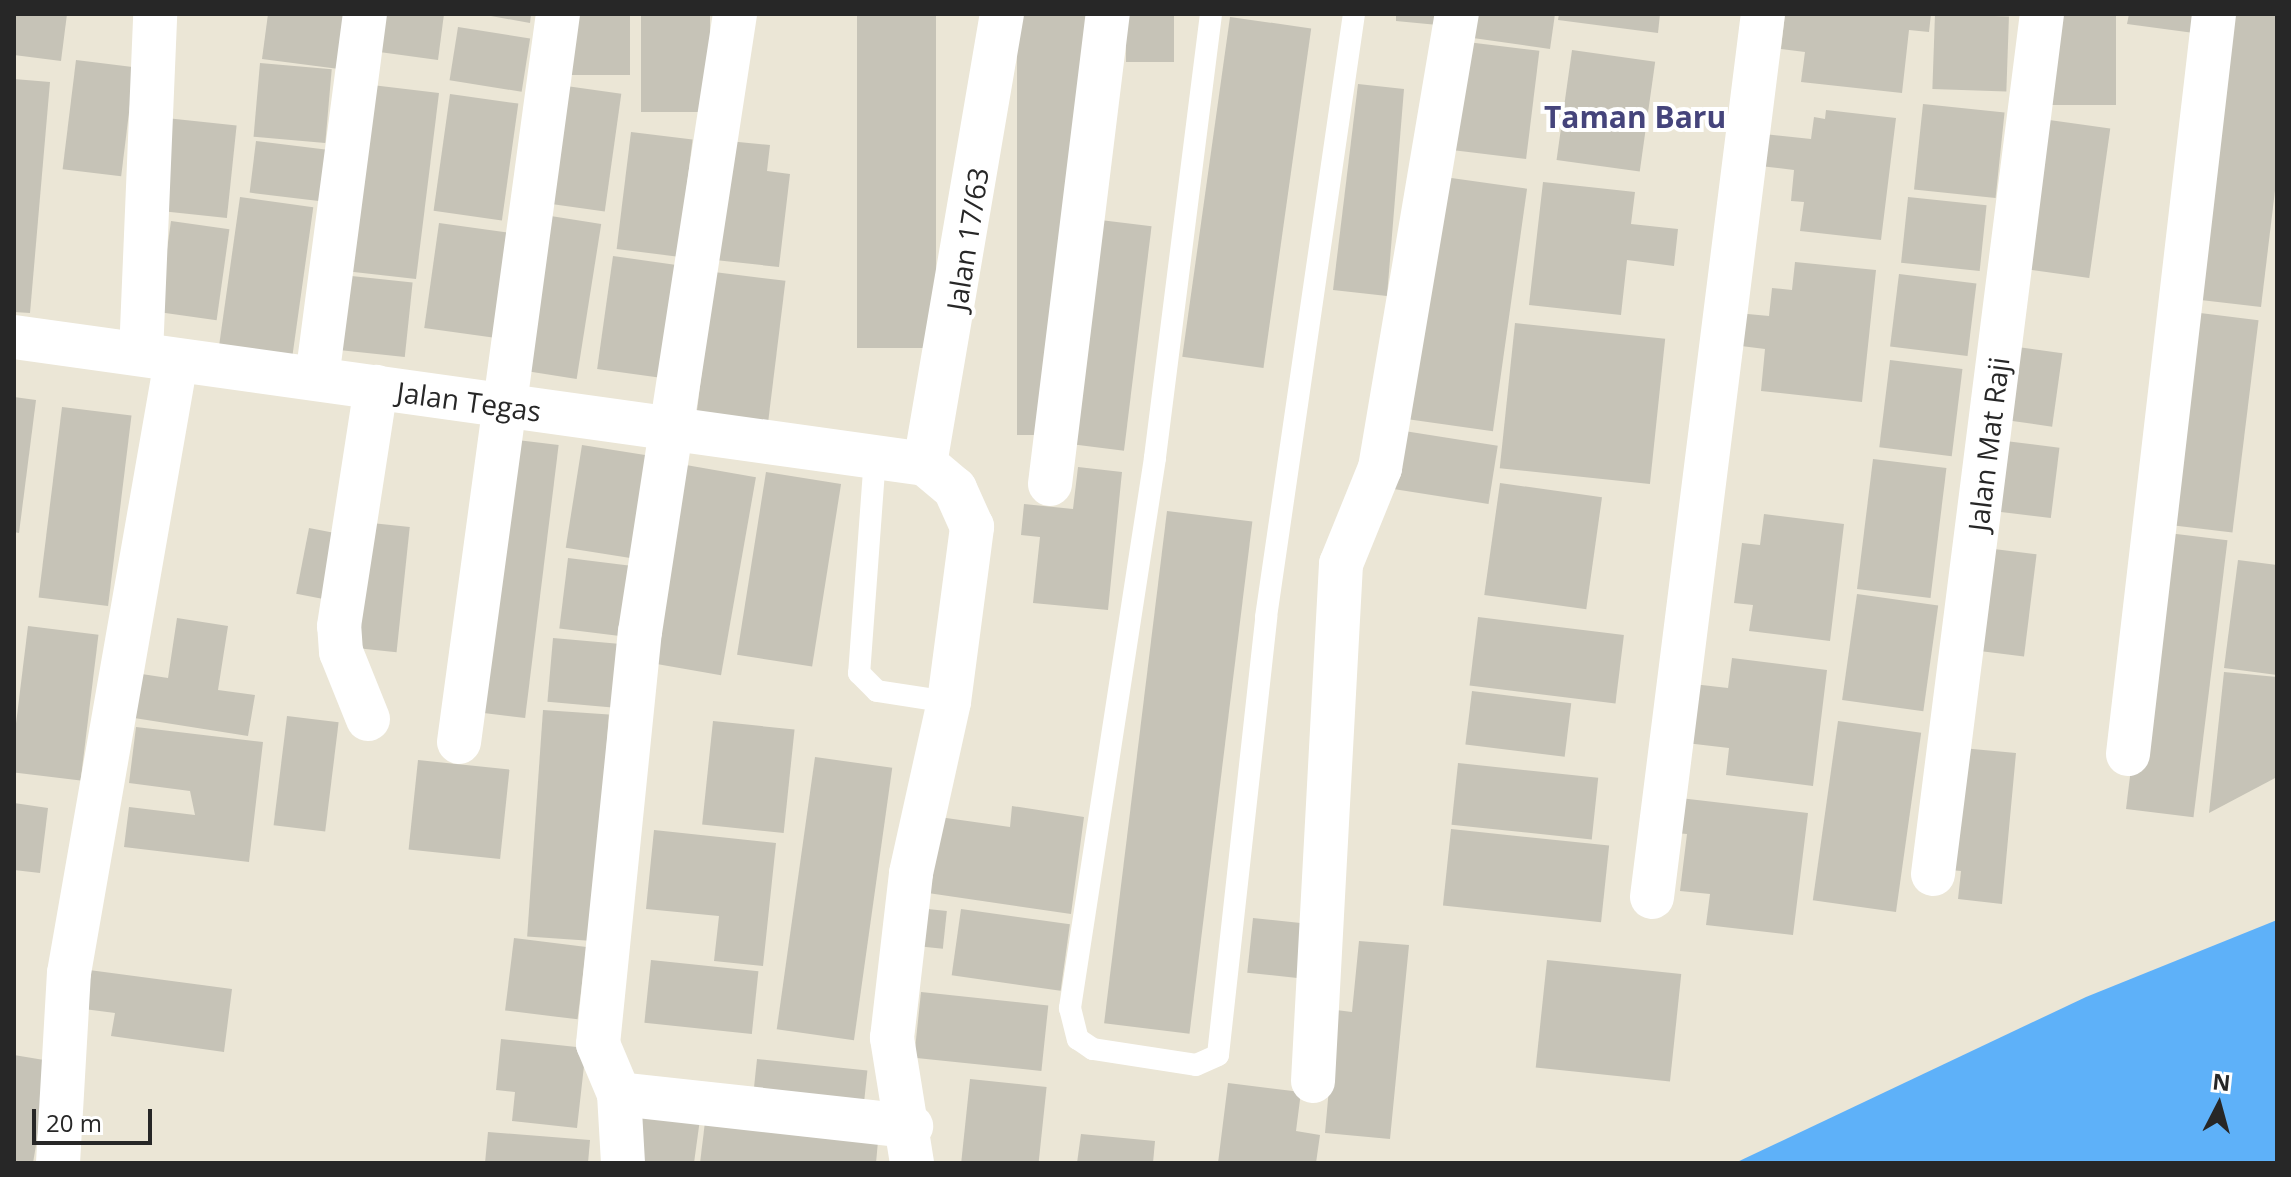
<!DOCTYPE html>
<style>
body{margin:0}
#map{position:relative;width:2291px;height:1177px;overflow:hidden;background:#ebe6d6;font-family:"Open Sans",sans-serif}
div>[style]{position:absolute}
.water>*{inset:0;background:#5eb1f9}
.building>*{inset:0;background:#c6c3b7;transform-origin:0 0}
.service>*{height:22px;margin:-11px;padding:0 11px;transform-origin:11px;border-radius:11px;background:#fff}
.minor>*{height:44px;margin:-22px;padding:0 22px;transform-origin:22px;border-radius:22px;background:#fff}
span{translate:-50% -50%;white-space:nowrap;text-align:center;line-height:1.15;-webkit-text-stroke:8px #fff;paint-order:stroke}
.street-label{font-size:28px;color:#272727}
.neighbourhood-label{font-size:30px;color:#45447b;font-weight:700}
.frame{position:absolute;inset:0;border:16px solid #272727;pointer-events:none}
.north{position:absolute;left:2179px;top:1065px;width:80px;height:80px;-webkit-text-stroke:6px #fff;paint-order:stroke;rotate:6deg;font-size:22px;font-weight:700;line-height:32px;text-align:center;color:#272727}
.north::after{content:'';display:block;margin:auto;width:28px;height:36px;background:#272727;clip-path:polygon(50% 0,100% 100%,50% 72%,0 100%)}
.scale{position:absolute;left:32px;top:1109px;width:120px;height:36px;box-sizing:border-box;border:4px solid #272727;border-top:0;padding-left:10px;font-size:24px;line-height:28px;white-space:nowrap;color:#272727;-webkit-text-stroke:6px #fff;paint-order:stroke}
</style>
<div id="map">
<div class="water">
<i style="clip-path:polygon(2277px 920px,2277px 1163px,1735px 1163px,2086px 997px)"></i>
</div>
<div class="building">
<i style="clip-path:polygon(14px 14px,67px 14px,61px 61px,14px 55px)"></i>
<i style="clip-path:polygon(268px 14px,347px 14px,339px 69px,262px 59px)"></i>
<i style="clip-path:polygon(377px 14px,444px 14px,438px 60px,372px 51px)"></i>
<i style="clip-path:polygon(480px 14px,531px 14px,530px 23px)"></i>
<i style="left:563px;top:14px;width:67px;height:61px"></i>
<i style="left:641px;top:14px;width:69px;height:98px"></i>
<i style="left:857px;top:14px;width:79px;height:334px"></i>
<i style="left:1017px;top:14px;width:77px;height:421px"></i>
<i style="left:1126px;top:14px;width:48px;height:48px"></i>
<i style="clip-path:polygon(1396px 14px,1439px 14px,1438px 25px,1396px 21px)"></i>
<i style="clip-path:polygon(1469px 14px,1555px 14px,1550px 49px,1466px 37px)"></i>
<i style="clip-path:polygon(1559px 14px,1660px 14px,1658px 33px,1558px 20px)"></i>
<i style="clip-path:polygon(1785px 14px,1931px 14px,1929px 32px,1909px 30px,1902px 93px,1801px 82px,1805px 52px,1781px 49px)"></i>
<i style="left:1935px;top:14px;width:74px;height:75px;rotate:2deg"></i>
<i style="left:2045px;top:14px;width:71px;height:91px"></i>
<i style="clip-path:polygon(2129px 14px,2196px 14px,2194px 33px,2127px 24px)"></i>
<i style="clip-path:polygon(2226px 14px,2277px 14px,2277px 174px,2261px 307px,2192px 299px)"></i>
<i style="left:1230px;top:17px;width:82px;height:343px;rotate:8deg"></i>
<i style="left:458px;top:27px;width:73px;height:54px;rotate:9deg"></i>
<i style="left:1459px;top:41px;width:81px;height:109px;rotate:7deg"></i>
<i style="left:1572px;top:50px;width:84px;height:111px;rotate:8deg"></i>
<i style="left:76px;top:60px;width:59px;height:110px;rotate:7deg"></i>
<i style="left:260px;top:63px;width:72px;height:74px;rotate:5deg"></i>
<i style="clip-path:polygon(14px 79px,50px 82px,30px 313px,14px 312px)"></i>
<i style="left:552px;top:84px;width:70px;height:119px;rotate:8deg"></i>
<i style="clip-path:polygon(1358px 84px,1404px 89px,1387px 296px,1333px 290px)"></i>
<i style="clip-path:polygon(372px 85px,439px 93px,416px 279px,336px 270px)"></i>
<i style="left:450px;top:94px;width:69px;height:118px;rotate:8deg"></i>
<i style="left:1923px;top:104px;width:82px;height:86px;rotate:6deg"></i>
<i style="clip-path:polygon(1826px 110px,1896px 118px,1881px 240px,1800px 231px,1804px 202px,1791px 201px,1794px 170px,1760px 166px,1764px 134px,1811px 139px,1814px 117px,1825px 119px)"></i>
<i style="left:166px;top:118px;width:71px;height:93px;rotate:6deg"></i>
<i style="left:2035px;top:118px;width:76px;height:151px;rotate:8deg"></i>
<i style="left:631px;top:132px;width:62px;height:118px;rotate:7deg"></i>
<i style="left:256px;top:141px;width:78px;height:52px;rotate:7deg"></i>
<i style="clip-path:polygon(728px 141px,770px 145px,767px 171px,790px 174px,779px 267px,715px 260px)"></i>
<i style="left:1430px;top:175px;width:98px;height:245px;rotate:8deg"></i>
<i style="clip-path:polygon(1543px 182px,1635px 192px,1631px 224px,1678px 229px,1674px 266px,1627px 260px,1621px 315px,1529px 305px)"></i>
<i style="left:240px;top:197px;width:74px;height:149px;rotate:8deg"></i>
<i style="left:1908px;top:197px;width:79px;height:66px;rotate:6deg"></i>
<i style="left:538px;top:214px;width:64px;height:157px;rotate:9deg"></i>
<i style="left:1092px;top:219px;width:60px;height:226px;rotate:7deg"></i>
<i style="left:171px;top:221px;width:59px;height:92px;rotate:8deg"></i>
<i style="left:439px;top:223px;width:69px;height:106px;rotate:8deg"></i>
<i style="left:613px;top:256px;width:64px;height:114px;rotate:8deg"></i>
<i style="clip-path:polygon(1795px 262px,1876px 270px,1862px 402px,1761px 391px,1765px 349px,1733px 345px,1737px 313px,1769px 316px,1772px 288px,1792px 290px)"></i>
<i style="left:714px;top:272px;width:72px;height:141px;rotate:7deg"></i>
<i style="left:1899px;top:274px;width:78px;height:73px;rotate:7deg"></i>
<i style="left:342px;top:275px;width:71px;height:75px;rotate:6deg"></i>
<i style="left:2192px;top:312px;width:67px;height:214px;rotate:7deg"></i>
<i style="left:1515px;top:323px;width:151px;height:146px;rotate:6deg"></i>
<i style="left:2003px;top:345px;width:60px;height:74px;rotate:8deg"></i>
<i style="left:1890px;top:360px;width:73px;height:88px;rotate:7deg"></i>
<i style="clip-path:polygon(14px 397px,36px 400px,19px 533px,14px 532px)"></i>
<i style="left:62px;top:407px;width:70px;height:192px;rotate:7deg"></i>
<i style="left:1398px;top:430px;width:101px;height:59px;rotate:9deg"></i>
<i style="left:509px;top:439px;width:50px;height:275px;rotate:7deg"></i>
<i style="left:1989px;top:439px;width:71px;height:71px;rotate:7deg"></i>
<i style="left:582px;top:445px;width:75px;height:104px;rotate:9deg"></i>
<i style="left:1873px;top:459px;width:74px;height:131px;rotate:7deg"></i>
<i style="left:686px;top:465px;width:71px;height:201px;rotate:10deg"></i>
<i style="clip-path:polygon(1078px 467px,1122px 472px,1108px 610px,1033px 603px,1040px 537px,1021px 535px,1024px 504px,1073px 509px)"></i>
<i style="left:766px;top:472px;width:76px;height:185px;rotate:9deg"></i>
<i style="left:1500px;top:483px;width:103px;height:113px;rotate:8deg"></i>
<i style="left:1167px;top:511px;width:86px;height:516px;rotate:7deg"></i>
<i style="clip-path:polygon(1764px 514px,1844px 524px,1830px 641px,1749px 631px,1753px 605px,1734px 603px,1742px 543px,1760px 545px)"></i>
<i style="left:362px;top:522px;width:48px;height:126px;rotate:6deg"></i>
<i style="left:309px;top:528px;width:33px;height:67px;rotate:11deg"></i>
<i style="left:2160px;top:532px;width:68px;height:279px;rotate:7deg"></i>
<i style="left:1978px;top:547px;width:59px;height:103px;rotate:7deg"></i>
<i style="left:568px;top:558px;width:67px;height:71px;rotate:7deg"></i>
<i style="clip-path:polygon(2238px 560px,2277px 565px,2277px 675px,2224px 668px)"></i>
<i style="left:1857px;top:594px;width:82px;height:107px;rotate:8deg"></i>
<i style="left:1478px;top:617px;width:147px;height:69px;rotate:7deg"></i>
<i style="clip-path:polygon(177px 618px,228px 626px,218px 690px,255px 695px,248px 736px,128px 717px,135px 673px,168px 678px)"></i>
<i style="left:28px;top:626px;width:71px;height:147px;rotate:7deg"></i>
<i style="left:553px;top:638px;width:68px;height:64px;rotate:5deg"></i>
<i style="clip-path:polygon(1732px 658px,1827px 670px,1813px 786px,1726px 775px,1729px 748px,1686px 743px,1693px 684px,1728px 688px)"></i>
<i style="clip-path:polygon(2224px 672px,2277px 677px,2277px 777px,2209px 813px)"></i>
<i style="left:1472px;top:691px;width:100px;height:54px;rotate:7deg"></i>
<i style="left:543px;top:710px;width:66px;height:227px;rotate:4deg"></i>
<i style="left:287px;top:716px;width:52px;height:110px;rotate:7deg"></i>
<i style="left:713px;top:721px;width:82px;height:104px;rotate:6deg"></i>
<i style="left:1838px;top:721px;width:84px;height:181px;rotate:8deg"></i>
<i style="clip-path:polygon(136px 727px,263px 742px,249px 862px,124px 847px,129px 807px,195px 815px,190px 791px,129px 783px)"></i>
<i style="clip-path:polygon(1951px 747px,2016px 753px,2002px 904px,1958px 899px,1961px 871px,1939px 869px)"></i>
<i style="left:815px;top:757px;width:78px;height:275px;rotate:8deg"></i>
<i style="left:418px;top:760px;width:92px;height:90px;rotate:6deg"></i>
<i style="left:1458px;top:763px;width:141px;height:62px;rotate:6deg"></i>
<i style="clip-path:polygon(1680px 798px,1808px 813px,1793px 935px,1706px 925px,1710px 894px,1680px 891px,1687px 834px,1675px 833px)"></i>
<i style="clip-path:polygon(14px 803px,48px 808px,40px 873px,14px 870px)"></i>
<i style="clip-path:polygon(1012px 806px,1084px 817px,1071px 914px,928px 893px,939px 817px,1010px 827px)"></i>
<i style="left:1451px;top:829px;width:159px;height:77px;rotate:6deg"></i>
<i style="clip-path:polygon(654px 830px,776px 843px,763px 966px,714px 961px,719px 916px,646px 909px)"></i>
<i style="left:918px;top:908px;width:29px;height:38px;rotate:6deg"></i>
<i style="left:961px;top:909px;width:110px;height:67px;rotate:8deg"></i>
<i style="left:1253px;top:918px;width:62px;height:55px;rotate:6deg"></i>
<i style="left:514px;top:938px;width:73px;height:73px;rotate:7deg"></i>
<i style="clip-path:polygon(1359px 941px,1409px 945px,1390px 1139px,1325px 1133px,1336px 1010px,1352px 1012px)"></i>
<i style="left:651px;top:960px;width:108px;height:63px;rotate:6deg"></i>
<i style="left:1547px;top:960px;width:135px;height:108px;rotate:6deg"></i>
<i style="clip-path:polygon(89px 970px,232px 989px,224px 1052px,111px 1036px,115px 1013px,84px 1009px)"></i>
<i style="left:921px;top:992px;width:128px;height:66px;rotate:6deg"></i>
<i style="clip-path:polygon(501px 1039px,586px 1048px,577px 1128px,512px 1121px,515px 1092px,496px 1090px)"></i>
<i style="clip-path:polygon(14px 1055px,50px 1061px,33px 1163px,14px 1163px)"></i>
<i style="left:757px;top:1059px;width:111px;height:42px;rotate:6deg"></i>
<i style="left:970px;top:1079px;width:77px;height:84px;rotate:6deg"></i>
<i style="clip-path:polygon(1228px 1083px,1301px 1092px,1296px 1131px,1320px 1135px,1316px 1163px,1218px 1163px)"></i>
<i style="clip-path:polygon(640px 1111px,700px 1119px,694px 1163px,634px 1163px)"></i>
<i style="clip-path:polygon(705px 1122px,878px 1141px,876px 1163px,700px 1163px)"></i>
<i style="clip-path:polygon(488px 1132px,590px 1140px,588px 1163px,485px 1163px)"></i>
<i style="clip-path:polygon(1081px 1134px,1155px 1141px,1153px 1163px,1077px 1163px)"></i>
</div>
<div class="service">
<i style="left:1211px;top:14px;width:448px;rotate:97.2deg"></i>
<i style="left:1155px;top:458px;width:557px;rotate:98.79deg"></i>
<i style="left:1070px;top:1008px;width:32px;rotate:76deg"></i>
<i style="left:1078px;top:1039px;width:18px;rotate:34deg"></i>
<i style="left:1093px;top:1049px;width:104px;rotate:8.8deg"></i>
<i style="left:1196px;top:1065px;width:24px;rotate:-24deg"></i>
<i style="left:1218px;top:1055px;width:441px;rotate:-83.7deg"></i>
<i style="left:1266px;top:617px;width:609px;rotate:-81.7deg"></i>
<i style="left:875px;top:457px;width:217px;rotate:94.2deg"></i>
<i style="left:859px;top:673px;width:25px;rotate:45deg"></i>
<i style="left:877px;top:691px;width:73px;rotate:8.7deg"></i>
</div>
<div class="minor">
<i style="left:14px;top:337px;width:920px;rotate:7.94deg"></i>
<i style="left:141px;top:354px;width:340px;rotate:-87.6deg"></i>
<i style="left:317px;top:378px;width:367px;rotate:-82.5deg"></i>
<i style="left:925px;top:464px;width:457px;rotate:-80.3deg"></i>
<i style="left:1050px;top:484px;width:474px;rotate:-83deg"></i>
<i style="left:368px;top:719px;width:72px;rotate:-111.9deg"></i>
<i style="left:341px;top:652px;width:26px;rotate:-94deg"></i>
<i style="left:339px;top:626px;width:242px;rotate:-81.2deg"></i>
<i style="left:459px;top:742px;width:735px;rotate:-82.26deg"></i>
<i style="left:2128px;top:754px;width:745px;rotate:-83.37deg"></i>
<i style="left:1933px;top:874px;width:867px;rotate:-82.78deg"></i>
<i style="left:1652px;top:897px;width:890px;rotate:-82.84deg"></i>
<i style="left:1313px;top:1081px;width:518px;rotate:-86.9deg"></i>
<i style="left:1341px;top:564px;width:104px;rotate:-67.9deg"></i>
<i style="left:1380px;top:468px;width:460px;rotate:-80.4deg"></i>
<i style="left:619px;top:1094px;width:294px;rotate:6.3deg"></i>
<i style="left:58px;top:1163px;width:190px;rotate:-86.7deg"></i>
<i style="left:69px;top:973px;width:621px;rotate:-80.08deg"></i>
<i style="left:623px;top:1163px;width:69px;rotate:-93.3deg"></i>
<i style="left:619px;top:1094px;width:54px;rotate:-112.8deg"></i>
<i style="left:598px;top:1044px;width:414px;rotate:-84.2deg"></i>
<i style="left:640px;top:632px;width:625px;rotate:-81.26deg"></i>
<i style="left:912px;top:1163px;width:127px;rotate:-99.1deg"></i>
<i style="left:892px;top:1038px;width:166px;rotate:-83.4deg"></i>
<i style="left:911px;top:873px;width:175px;rotate:-77.5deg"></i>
<i style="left:949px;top:702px;width:177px;rotate:-82.5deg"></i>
<i style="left:972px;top:527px;width:42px;rotate:-114.1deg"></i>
<i style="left:955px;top:489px;width:39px;rotate:-140deg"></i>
</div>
<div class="street-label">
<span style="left:967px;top:239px;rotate:-81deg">Jalan 17/63</span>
<span style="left:469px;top:401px;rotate:8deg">Jalan Tegas</span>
<span style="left:1988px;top:444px;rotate:-83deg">Jalan Mat Raji</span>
</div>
<div class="neighbourhood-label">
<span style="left:1635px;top:117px">Taman Baru</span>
</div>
<div class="frame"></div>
<div class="north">N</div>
<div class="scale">20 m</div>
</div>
